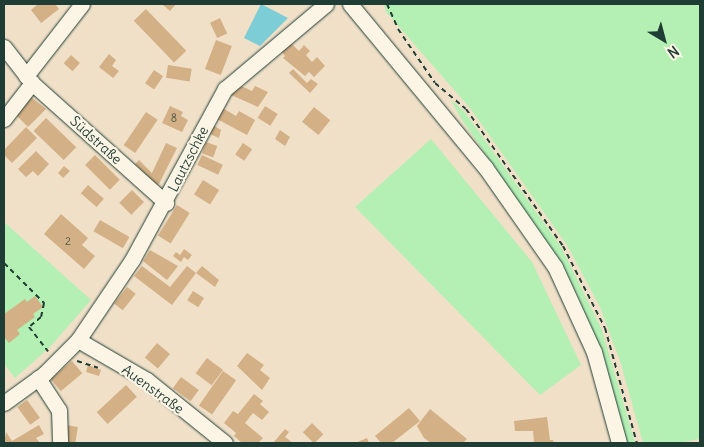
<!DOCTYPE html>
<meta charset="utf-8">
<style>
body{margin:0}
#map{position:relative;width:704px;height:447px;overflow:hidden;background:#f0e0c8;font-family:Delius,sans-serif}
div>[style]{position:absolute}
.green>*{inset:0;background:#b4efb4}
.water>*{inset:0;background:#7ccdd5}
.building>*{inset:0;background:#d4b086;transform-origin:0 0}
.path>*{height:2px;margin-top:-1px;transform-origin:0;background:repeating-linear-gradient(90deg,#1f3d34 0 5px,transparent 0 9px)}
.roads{filter:drop-shadow(0 0 1px #1f3d34) drop-shadow(0 0 1px #1f3d34)}
.minor>*{height:15px;margin:-7.5px;padding:0 7.5px;transform-origin:7.5px;border-radius:7.5px;background:#fcf5e5}
span{translate:-50% -50%;white-space:nowrap;text-align:center;line-height:1.15;-webkit-text-stroke:4.5px #fcf5e5;paint-order:stroke}
.number-label{font-size:11px;color:#4c5a48}
.number-label span{-webkit-text-stroke-width:0}
.street-label{font-size:14px;color:#1f3d34}
.frame{position:absolute;inset:0;border:5px solid #1f3d34;pointer-events:none}
.north{position:absolute;left:639px;top:15px;width:50px;height:50px;-webkit-text-stroke:4px #fcf5e5;paint-order:stroke;rotate:143deg;font-size:14px;font-weight:700;line-height:20px;text-align:center;color:#1f3d34}
.north::after{content:'';display:block;margin:auto;width:18px;height:22px;background:#1f3d34;clip-path:polygon(50% 0,100% 100%,50% 72%,0 100%)}
</style>
<div id="map">
<div class="green">
<i style="clip-path:polygon(384px 4px,700px 4px,700px 439px,678px 443px,643px 443px,620px 361px,600px 307px,567px 245px,470px 108px,386px 12px)"></i>
<i style="clip-path:polygon(450px 99px,464px 111px,561px 247px,602px 330px,635px 443px,626px 443px,601px 350px,575px 290px,558px 259px,462px 120px)"></i>
<i style="clip-path:polygon(431px 139px,532px 262px,581px 365px,540px 395px,355px 207px)"></i>
<i style="clip-path:polygon(4px 222px,91px 300px,50px 347px,15px 378px,4px 364px)"></i>
</div>
<div class="water">
<i style="clip-path:polygon(261px 4px,288px 18px,260px 46px,244px 38px)"></i>
</div>
<div class="building">
<i style="clip-path:polygon(38px 4px,55px 4px,59px 9px,41px 23px,31px 10px)"></i>
<i style="clip-path:polygon(162px 4px,176px 4px,170px 11px)"></i>
<i style="left:146px;top:9px;width:58px;height:17px;rotate:46deg"></i>
<i style="left:220px;top:18px;width:17px;height:11px;rotate:65deg"></i>
<i style="left:216px;top:40px;width:17px;height:31px;rotate:21deg"></i>
<i style="clip-path:polygon(290px 42px,299px 51px,304px 45px,310px 51px,306px 55px,312px 62px,317px 57px,325px 66px,314px 77px,309px 72px,305px 76px,283px 58px,285px 56px,281px 51px)"></i>
<i style="clip-path:polygon(109px 54px,116px 60px,112px 66px,119px 71px,113px 78px,99px 67px)"></i>
<i style="left:71px;top:55px;width:12px;height:11px;rotate:42deg"></i>
<i style="left:168px;top:65px;width:24px;height:13px;rotate:9deg"></i>
<i style="clip-path:polygon(293px 69px,307px 83px,311px 79px,318px 84px,310px 93px,289px 73px)"></i>
<i style="left:154px;top:70px;width:11px;height:16px;rotate:34deg"></i>
<i style="clip-path:polygon(237px 84px,252px 91px,255px 86px,268px 92px,258px 107px,231px 95px)"></i>
<i style="clip-path:polygon(31px 97px,46px 109px,28px 127px,17px 116px)"></i>
<i style="clip-path:polygon(170px 106px,183px 112px,181px 116px,188px 120px,182px 132px,162px 123px)"></i>
<i style="left:265px;top:106px;width:15px;height:14px;rotate:32deg"></i>
<i style="clip-path:polygon(221px 107px,236px 116px,239px 111px,255px 120px,247px 135px,215px 118px)"></i>
<i style="left:314px;top:107px;width:21px;height:19px;rotate:39deg"></i>
<i style="left:146px;top:112px;width:14px;height:40px;rotate:34deg"></i>
<i style="left:46px;top:118px;width:42px;height:18px;rotate:44deg"></i>
<i style="clip-path:polygon(213px 125px,221px 130px,219px 138px,210px 134px)"></i>
<i style="clip-path:polygon(26px 127px,37px 138px,12px 163px,4px 155px,4px 150px)"></i>
<i style="clip-path:polygon(280px 130px,290px 137px,285px 146px,275px 139px)"></i>
<i style="left:206px;top:142px;width:12px;height:12px;rotate:20deg"></i>
<i style="clip-path:polygon(166px 143px,177px 148px,159px 184px,156px 185px,135px 164px,139px 160px,152px 173px)"></i>
<i style="left:243px;top:143px;width:11px;height:14px;rotate:34deg"></i>
<i style="clip-path:polygon(36px 151px,49px 164px,38px 176px,33px 171px,26px 177px,18px 169px)"></i>
<i style="left:95px;top:155px;width:35px;height:14px;rotate:45deg"></i>
<i style="left:202px;top:155px;width:23px;height:11px;rotate:25deg"></i>
<i style="clip-path:polygon(64px 166px,70px 171px,63px 178px,58px 173px)"></i>
<i style="left:203px;top:180px;width:19px;height:17px;rotate:32deg"></i>
<i style="left:88px;top:185px;width:21px;height:11px;rotate:41deg"></i>
<i style="left:132px;top:190px;width:17px;height:18px;rotate:45deg"></i>
<i style="left:177px;top:205px;width:15px;height:36px;rotate:32deg"></i>
<i style="clip-path:polygon(61px 214px,88px 238px,82px 245px,95px 256px,84px 269px,44px 234px)"></i>
<i style="left:100px;top:220px;width:34px;height:13px;rotate:30deg"></i>
<i style="clip-path:polygon(184px 249px,192px 255px,188px 260px,184px 257px,181px 262px,173px 256px,176px 252px,180px 255px)"></i>
<i style="clip-path:polygon(150px 250px,178px 266px,167px 280px,143px 261px)"></i>
<i style="clip-path:polygon(142px 266px,170px 287px,187px 266px,196px 273px,202px 266px,219px 280px,215px 287px,196px 273px,172px 305px,134px 276px)"></i>
<i style="left:127px;top:287px;width:11px;height:21px;rotate:38deg"></i>
<i style="left:193px;top:291px;width:13px;height:11px;rotate:32deg"></i>
<i style="clip-path:polygon(35px 296px,43px 307px,33px 314px,35px 317px,17px 330px,20px 334px,9px 343px,4px 337px,4px 314px,25px 299px,27px 302px)"></i>
<i style="left:157px;top:343px;width:17px;height:19px;rotate:40deg"></i>
<i style="clip-path:polygon(247px 353px,264px 365px,260px 370px,270px 378px,262px 390px,237px 366px)"></i>
<i style="left:207px;top:358px;width:20px;height:19px;rotate:37deg"></i>
<i style="left:72px;top:361px;width:16px;height:28px;rotate:50deg"></i>
<i style="clip-path:polygon(88px 365px,101px 370px,99px 376px,86px 372px)"></i>
<i style="left:223px;top:371px;width:16px;height:42px;rotate:35deg"></i>
<i style="left:181px;top:377px;width:22px;height:14px;rotate:36deg"></i>
<i style="left:126px;top:385px;width:16px;height:40px;rotate:47deg"></i>
<i style="clip-path:polygon(254px 394px,263px 401px,260px 404px,269px 412px,262px 420px,253px 413px,245px 423px,263px 438px,258px 443px,242px 443px,234px 436px,236px 433px,224px 423px,233px 411px,238px 414px)"></i>
<i style="left:27px;top:400px;width:22px;height:12px;rotate:54deg"></i>
<i style="clip-path:polygon(409px 408px,420px 421px,392px 443px,381px 443px,375px 436px)"></i>
<i style="clip-path:polygon(430px 409px,467px 439px,463px 443px,431px 443px,424px 438px,417px 426px)"></i>
<i style="clip-path:polygon(547px 417px,550px 440px,553px 440px,554px 443px,534px 443px,533px 431px,515px 431px,514px 421px)"></i>
<i style="left:312px;top:423px;width:16px;height:13px;rotate:45deg"></i>
<i style="clip-path:polygon(39px 425px,44px 434px,36px 438px,40px 443px,4px 443px,6px 432px,12px 441px)"></i>
<i style="left:66px;top:425px;width:12px;height:18px;rotate:9deg"></i>
<i style="clip-path:polygon(285px 429px,289px 432px,285px 437px,293px 443px,273px 443px)"></i>
<i style="clip-path:polygon(367px 438px,369px 443px,355px 443px)"></i>
</div>
<div class="path">
<i style="left:387px;top:4px;width:27px;rotate:66deg"></i>
<i style="left:398px;top:29px;width:65px;rotate:55.6deg"></i>
<i style="left:435px;top:83px;width:40px;rotate:40deg"></i>
<i style="left:466px;top:109px;width:168px;rotate:54.7deg"></i>
<i style="left:563px;top:246px;width:92px;rotate:62.9deg"></i>
<i style="left:605px;top:328px;width:119px;rotate:74.5deg"></i>
<i style="left:4px;top:263px;width:57px;rotate:45deg"></i>
<i style="left:44px;top:303px;width:14px;rotate:102deg"></i>
<i style="left:41px;top:317px;width:16px;rotate:140deg"></i>
<i style="left:29px;top:327px;width:31px;rotate:52deg"></i>
<i style="left:77px;top:361px;width:22px;rotate:18deg"></i>
<i style="left:699px;top:443px;width:1px"></i>
</div>
<div class="roads">
<div class="minor">
<i style="left:350px;top:4px;width:212px;rotate:50.4deg"></i>
<i style="left:485px;top:167px;width:122px;rotate:55deg"></i>
<i style="left:555px;top:267px;width:94px;rotate:65.4deg"></i>
<i style="left:594px;top:352px;width:94px;rotate:74.6deg"></i>
<i style="left:4px;top:47px;width:46px;rotate:52.1deg"></i>
<i style="left:32px;top:83px;width:180px;rotate:41.8deg"></i>
<i style="left:26px;top:76px;width:91px;rotate:-52.1deg"></i>
<i style="left:4px;top:119px;width:46px;rotate:-52.1deg"></i>
<i style="left:78px;top:340px;width:80px;rotate:30.1deg"></i>
<i style="left:147px;top:380px;width:100px;rotate:38.9deg"></i>
<i style="left:38px;top:378px;width:38px;rotate:57deg"></i>
<i style="left:59px;top:410px;width:33px;rotate:88deg"></i>
<i style="left:4px;top:403px;width:49px;rotate:-35.9deg"></i>
<i style="left:44px;top:374px;width:48px;rotate:-45deg"></i>
<i style="left:78px;top:340px;width:97px;rotate:-56deg"></i>
<i style="left:132px;top:260px;width:195px;rotate:-61.5deg"></i>
<i style="left:225px;top:89px;width:132px;rotate:-40.1deg"></i>
</div>
</div>
<div class="number-label">
<span style="left:174px;top:118px">8</span>
<span style="left:68px;top:241px">2</span>
</div>
<div class="street-label">
<span style="left:96px;top:140px;rotate:42deg">Südstraße</span>
<span style="left:188px;top:159px;rotate:-63deg">Lautzschke</span>
<span style="left:153px;top:389px;rotate:36deg">Auenstraße</span>
</div>
<div class="frame"></div>
<div class="north">N</div>
</div>
